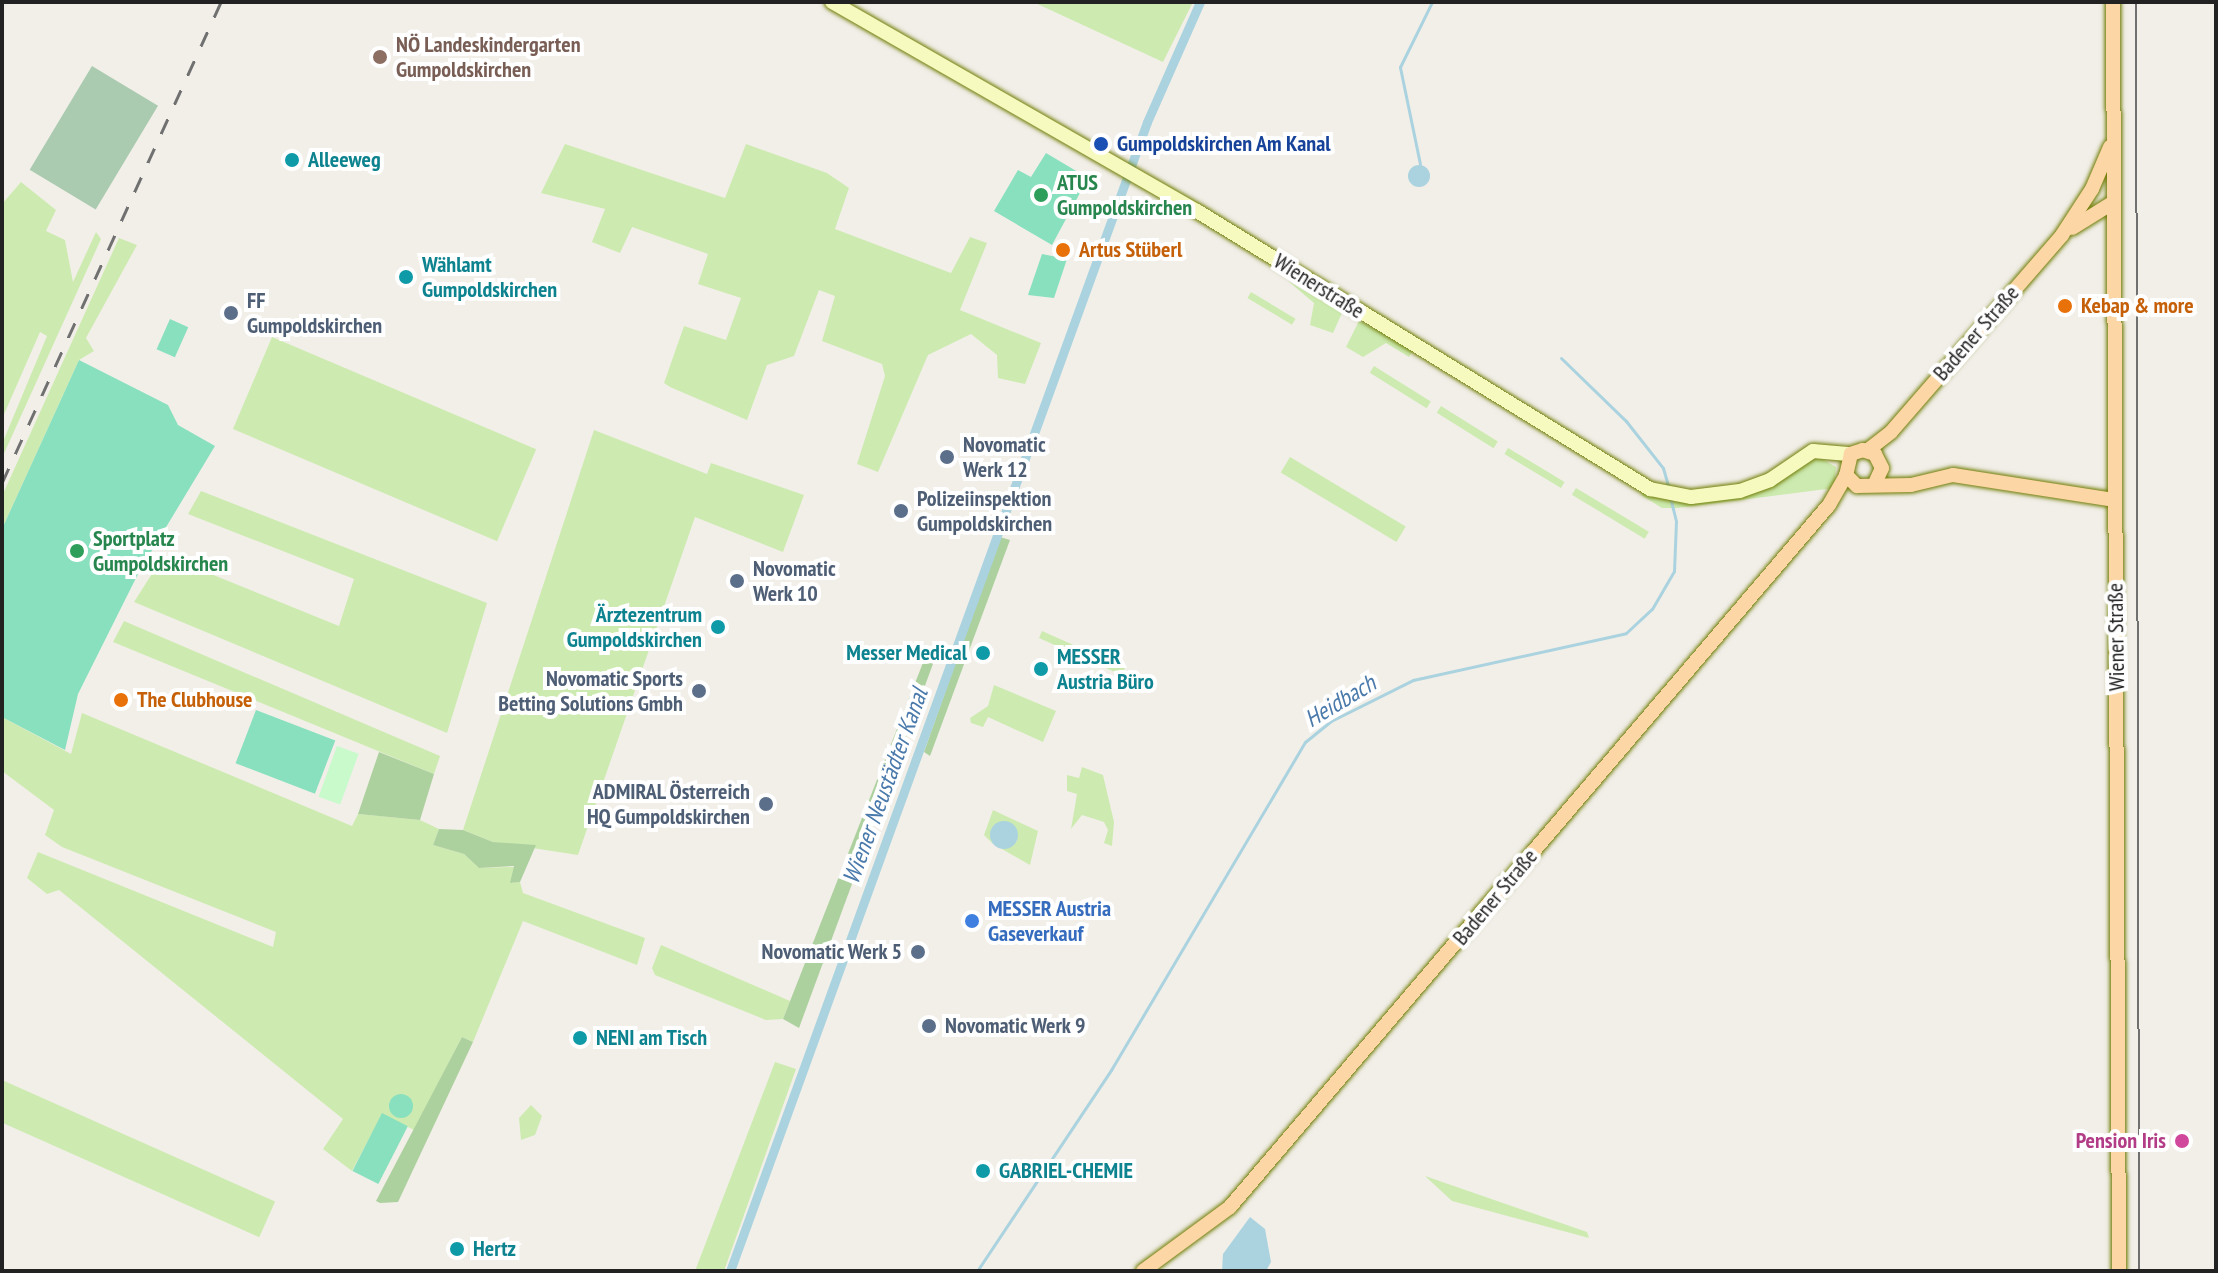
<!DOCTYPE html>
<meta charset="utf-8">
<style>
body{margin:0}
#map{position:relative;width:2218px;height:1273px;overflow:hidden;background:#f2efe9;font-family:"PT Sans Narrow",sans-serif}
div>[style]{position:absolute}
.grass>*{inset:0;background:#cdebb0;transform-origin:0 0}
.forest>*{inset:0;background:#add19e}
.cemetery>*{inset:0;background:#aacbaf;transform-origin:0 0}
.park>*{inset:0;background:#c8facc;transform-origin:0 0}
.pitch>*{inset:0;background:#88e0be;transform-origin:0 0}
.round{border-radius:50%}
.water>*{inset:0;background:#aad3df}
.stream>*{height:3px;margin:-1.5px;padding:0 1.5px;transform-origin:1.5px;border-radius:1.5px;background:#aad3df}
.canal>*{height:9px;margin:-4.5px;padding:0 4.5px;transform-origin:4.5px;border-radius:4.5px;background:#aad3df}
.roads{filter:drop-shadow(0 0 2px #707d05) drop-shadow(0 0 2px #707d05)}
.secondary>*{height:14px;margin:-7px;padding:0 7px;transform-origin:7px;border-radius:7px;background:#f7fabf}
.primary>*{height:14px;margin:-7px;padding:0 7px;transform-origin:7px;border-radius:7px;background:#fcd6a4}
.tram>*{height:2px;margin:-1px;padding:0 1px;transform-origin:1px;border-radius:1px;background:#707070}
.rail>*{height:3px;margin-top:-1.5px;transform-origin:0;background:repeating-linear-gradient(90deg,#707070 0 16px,transparent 0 32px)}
.dots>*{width:22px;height:22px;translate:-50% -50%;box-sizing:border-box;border:4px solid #fff;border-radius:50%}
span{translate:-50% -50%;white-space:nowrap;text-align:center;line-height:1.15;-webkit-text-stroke:8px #fff;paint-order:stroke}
.education-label{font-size:22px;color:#785e54;font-weight:700}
.left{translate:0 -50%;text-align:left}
.transit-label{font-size:22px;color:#164399;font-weight:700}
.culture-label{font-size:22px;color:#0d838f;font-weight:700}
.right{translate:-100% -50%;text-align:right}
.leisure-label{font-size:22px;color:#27864d;font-weight:700}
.food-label{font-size:22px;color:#c56008;font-weight:700}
.street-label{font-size:22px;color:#222}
.service-label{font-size:22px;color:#4e5e75;font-weight:700}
.shop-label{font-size:22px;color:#366cbe;font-weight:700}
.hotel-label{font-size:22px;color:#b23c85;font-weight:700}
.water-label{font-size:24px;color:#4a7aab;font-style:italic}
.frame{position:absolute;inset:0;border:4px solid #222;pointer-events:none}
</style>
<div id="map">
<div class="grass">
<i style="clip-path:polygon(1033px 2px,1193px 2px,1163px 62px)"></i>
<i style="clip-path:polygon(565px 144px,725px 198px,746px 144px,827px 173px,849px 188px,835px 229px,951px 273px,970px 237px,987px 243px,960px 310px,1041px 343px,1025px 384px,998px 378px,997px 355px,971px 334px,928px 355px,878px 472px,857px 464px,885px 376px,882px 364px,822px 341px,835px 296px,819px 290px,794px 356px,767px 365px,747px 420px,670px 387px,664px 383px,684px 326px,726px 340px,741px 298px,698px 284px,708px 254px,632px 227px,620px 253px,592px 242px,605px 209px,541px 193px)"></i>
<i style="clip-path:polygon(21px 182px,56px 210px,46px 231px,65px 240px,73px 282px,96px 232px,101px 239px,2px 458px,2px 444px,47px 336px,40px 332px,2px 419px,2px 204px)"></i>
<i style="clip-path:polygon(119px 238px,137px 245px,86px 338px,94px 351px,79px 360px,2px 529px,2px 496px)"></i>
<i style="clip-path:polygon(1288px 281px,1342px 313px,1333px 333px,1310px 325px,1314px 303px)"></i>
<i style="left:1251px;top:292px;width:52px;height:7px;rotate:31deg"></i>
<i style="clip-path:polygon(1359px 321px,1414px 349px,1409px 357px,1386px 343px,1363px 357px,1346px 347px)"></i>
<i style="left:272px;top:337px;width:287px;height:100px;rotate:23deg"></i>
<i style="left:1374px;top:366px;width:67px;height:8px;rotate:32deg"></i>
<i style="left:1441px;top:406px;width:67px;height:8px;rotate:32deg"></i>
<i style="clip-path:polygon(594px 430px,707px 474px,711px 463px,804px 495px,783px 552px,695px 517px,578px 855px,493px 842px,463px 830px)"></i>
<i style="left:1508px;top:448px;width:66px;height:7px;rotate:31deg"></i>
<i style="left:1290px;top:457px;width:135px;height:18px;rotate:31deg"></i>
<i style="clip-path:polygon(1820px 458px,1836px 467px,1834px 488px,1677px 508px,1662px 508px,1641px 495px,1644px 491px,1677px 502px,1698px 501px)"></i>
<i style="left:1576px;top:488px;width:85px;height:8px;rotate:31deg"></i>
<i style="clip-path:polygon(201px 491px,487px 603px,447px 733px,134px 602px,164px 555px,339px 626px,354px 579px,188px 514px)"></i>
<i style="clip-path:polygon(124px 621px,440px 756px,434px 774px,113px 642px)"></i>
<i style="clip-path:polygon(1042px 631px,1125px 668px,1117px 687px,1112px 685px,1117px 673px,1039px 638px)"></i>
<i style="clip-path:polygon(994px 685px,1056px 711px,1043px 742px,988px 717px,983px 727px,971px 723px,970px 718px,988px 706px)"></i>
<i style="clip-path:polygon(82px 713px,352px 826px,358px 814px,420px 820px,439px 829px,433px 845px,464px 854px,479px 868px,514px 867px,511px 883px,520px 882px,523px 893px,645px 938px,637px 965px,523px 921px,473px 1042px,462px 1037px,414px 1130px,382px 1114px,352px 1171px,323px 1149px,343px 1119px,59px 890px,47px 894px,27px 878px,38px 852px,273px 947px,276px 932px,62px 847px,45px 835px,54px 810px,2px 771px,2px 717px,71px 754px)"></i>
<i style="clip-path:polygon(1082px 767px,1103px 775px,1114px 822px,1112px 846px,1104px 843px,1108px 830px,1104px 822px,1082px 815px,1071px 829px,1077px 794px,1067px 791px,1067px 775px,1079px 778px)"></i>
<i style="clip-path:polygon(993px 810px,1038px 831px,1030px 865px,1002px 849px,1017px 841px,1010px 822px,991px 840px,993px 844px,984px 835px)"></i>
<i style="clip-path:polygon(661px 945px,790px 1001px,783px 1019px,766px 1020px,655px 975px,652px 968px)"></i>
<i style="clip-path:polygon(775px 1062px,796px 1069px,724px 1271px,695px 1271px)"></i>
<i style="left:2px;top:1080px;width:299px;height:39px;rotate:24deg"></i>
<i style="clip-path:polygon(531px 1105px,542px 1116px,535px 1135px,521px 1140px,519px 1118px)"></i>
<i style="clip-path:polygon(1425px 1176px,1587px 1232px,1589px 1238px,1452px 1201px)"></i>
</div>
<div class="forest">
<i style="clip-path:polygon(1000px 537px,1010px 540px,930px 756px,924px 752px)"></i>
<i style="clip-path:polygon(928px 650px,937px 653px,799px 1028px,783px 1019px)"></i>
<i style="clip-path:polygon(379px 752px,434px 774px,420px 820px,358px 814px)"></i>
<i style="clip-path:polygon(439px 829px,463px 830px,493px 842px,536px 845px,520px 882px,510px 883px,514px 866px,479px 868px,464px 854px,433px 845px)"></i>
<i style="clip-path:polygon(462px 1037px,473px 1042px,398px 1202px,380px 1203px,376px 1201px)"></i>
</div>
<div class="cemetery">
<i style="left:92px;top:66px;width:77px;height:121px;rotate:31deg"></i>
</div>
<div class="park">
<i style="left:337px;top:746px;width:23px;height:54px;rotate:20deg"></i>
</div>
<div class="pitch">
<i style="clip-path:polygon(1046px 153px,1088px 178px,1052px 245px,994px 211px,1018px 170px,1031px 177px)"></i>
<i style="clip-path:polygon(1042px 254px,1067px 259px,1054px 298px,1028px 295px)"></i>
<i style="left:170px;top:319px;width:20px;height:33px;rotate:24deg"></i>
<i style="clip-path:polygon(79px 360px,168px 405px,178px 425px,215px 446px,139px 572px,78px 694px,65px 750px,2px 717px,2px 529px)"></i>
<i style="left:256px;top:710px;width:85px;height:57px;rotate:21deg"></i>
<i class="round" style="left:389px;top:1094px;width:24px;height:24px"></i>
<i style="left:382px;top:1113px;width:29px;height:65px;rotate:27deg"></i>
</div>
<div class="water">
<i class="round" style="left:1408px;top:165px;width:22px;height:22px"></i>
<i class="round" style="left:990px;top:821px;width:28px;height:28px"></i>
<i style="clip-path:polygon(1250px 1217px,1265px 1229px,1271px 1262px,1266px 1271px,1222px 1271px,1223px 1254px)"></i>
</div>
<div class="stream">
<i style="left:1420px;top:164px;width:99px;rotate:-101.7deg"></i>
<i style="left:1400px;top:67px;width:72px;rotate:-63.8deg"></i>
<i style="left:1561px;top:358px;width:91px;rotate:44.1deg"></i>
<i style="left:1626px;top:421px;width:60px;rotate:51.8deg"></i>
<i style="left:1663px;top:468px;width:19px;rotate:74deg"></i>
<i style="left:977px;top:1271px;width:242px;rotate:-56.3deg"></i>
<i style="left:1111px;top:1070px;width:381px;rotate:-59.4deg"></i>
<i style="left:1305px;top:742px;width:33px;rotate:-39deg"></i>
<i style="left:1331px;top:721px;width:92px;rotate:-26.6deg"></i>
<i style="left:1413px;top:680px;width:218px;rotate:-12.4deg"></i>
<i style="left:1626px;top:633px;width:35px;rotate:-43deg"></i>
<i style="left:1652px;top:609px;width:44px;rotate:-59.9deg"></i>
<i style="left:1674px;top:571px;width:50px;rotate:-87.7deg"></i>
<i style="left:1676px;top:521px;width:25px;rotate:-104deg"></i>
</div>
<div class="canal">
<i style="left:730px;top:1271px;width:1222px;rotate:-70.05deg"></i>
<i style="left:1147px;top:122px;width:131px;rotate:-66.2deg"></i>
</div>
<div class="roads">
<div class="secondary">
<i style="left:832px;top:2px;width:421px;rotate:29.8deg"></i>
<i style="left:1197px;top:211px;width:532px;rotate:31.54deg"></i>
<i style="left:1650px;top:489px;width:42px;rotate:11deg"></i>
<i style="left:1691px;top:497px;width:49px;rotate:-7deg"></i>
<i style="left:1740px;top:491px;width:32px;rotate:-20deg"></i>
<i style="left:1770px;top:480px;width:52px;rotate:-34deg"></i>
<i style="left:1813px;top:451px;width:38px;rotate:5deg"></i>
</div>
<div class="primary">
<i style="left:2113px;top:2px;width:1269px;rotate:89.73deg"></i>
<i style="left:2072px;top:228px;width:49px;rotate:-31.8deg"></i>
<i style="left:1868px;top:450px;width:29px;rotate:-38deg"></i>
<i style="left:1891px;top:432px;width:261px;rotate:-49deg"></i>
<i style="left:2062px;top:235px;width:55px;rotate:-56.9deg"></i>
<i style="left:2092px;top:189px;width:46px;rotate:-66.8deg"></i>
<i style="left:1876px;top:481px;width:14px;rotate:-65deg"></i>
<i style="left:1882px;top:468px;width:16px;rotate:-117deg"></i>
<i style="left:1875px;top:454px;width:13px;rotate:-162deg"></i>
<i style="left:1863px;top:450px;width:13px;rotate:162deg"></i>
<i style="left:1851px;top:454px;width:22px;rotate:103deg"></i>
<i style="left:1846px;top:475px;width:16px;rotate:45deg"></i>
<i style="left:1857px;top:486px;width:54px;rotate:-1.1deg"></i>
<i style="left:1911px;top:485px;width:43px;rotate:-13.4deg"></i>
<i style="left:1953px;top:475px;width:164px;rotate:8.8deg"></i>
<i style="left:1143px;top:1271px;width:108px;rotate:-36.3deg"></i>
<i style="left:1230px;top:1207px;width:923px;rotate:-49.53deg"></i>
<i style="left:1829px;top:505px;width:34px;rotate:-60deg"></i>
</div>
</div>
<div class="tram">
<i style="left:2136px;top:2px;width:1269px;rotate:89.86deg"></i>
</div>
<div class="rail">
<i style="left:2px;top:483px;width:529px;rotate:-65.52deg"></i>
</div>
<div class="dots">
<i style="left:380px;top:57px;background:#8d6e63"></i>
<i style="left:1101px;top:144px;background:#1a4fb4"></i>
<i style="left:292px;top:160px;background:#0f9aa8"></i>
<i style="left:1041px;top:195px;background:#2e9e5b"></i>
<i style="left:1063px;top:250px;background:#e8710a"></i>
<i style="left:406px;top:277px;background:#0f9aa8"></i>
<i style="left:2065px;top:306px;background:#e8710a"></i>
<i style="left:231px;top:313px;background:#5c6f8a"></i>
<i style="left:947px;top:457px;background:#5c6f8a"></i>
<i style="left:901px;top:511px;background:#5c6f8a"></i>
<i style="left:77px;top:551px;background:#2e9e5b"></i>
<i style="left:737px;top:581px;background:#5c6f8a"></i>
<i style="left:718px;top:627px;background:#0f9aa8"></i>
<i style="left:983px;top:653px;background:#0f9aa8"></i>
<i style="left:1041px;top:669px;background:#0f9aa8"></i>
<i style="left:699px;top:691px;background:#5c6f8a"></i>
<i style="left:121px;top:700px;background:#e8710a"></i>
<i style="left:766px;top:804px;background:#5c6f8a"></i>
<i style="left:972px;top:921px;background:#3f7fe0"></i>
<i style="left:918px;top:952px;background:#5c6f8a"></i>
<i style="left:929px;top:1026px;background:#5c6f8a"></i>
<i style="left:580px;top:1038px;background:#0f9aa8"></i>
<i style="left:2182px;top:1141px;background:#d1479c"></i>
<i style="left:983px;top:1171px;background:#0f9aa8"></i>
<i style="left:457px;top:1249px;background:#0f9aa8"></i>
</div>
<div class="education-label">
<span class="left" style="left:396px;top:57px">NÖ Landeskindergarten<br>Gumpoldskirchen</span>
</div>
<div class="transit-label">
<span class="left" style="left:1117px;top:144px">Gumpoldskirchen Am Kanal</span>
</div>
<div class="culture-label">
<span class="left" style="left:308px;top:160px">Alleeweg</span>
<span class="left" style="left:422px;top:277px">Wählamt<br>Gumpoldskirchen</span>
<span class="right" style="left:702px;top:627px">Ärztezentrum<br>Gumpoldskirchen</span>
<span class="right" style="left:967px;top:653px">Messer Medical</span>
<span class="left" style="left:1057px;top:669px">MESSER<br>Austria Büro</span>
<span class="left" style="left:596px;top:1038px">NENI am Tisch</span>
<span class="left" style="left:999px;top:1171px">GABRIEL-CHEMIE</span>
<span class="left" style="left:473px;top:1249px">Hertz</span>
</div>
<div class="leisure-label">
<span class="left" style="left:1057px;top:195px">ATUS<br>Gumpoldskirchen</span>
<span class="left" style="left:93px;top:551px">Sportplatz<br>Gumpoldskirchen</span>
</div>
<div class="food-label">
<span class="left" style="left:1079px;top:250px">Artus Stüberl</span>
<span class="left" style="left:2081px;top:306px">Kebap &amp; more</span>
<span class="left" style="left:137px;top:700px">The Clubhouse</span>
</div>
<div class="street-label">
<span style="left:1319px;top:286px;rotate:32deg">Wienerstraße</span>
<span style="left:1976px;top:333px;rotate:-49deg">Badener Straße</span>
<span style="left:2116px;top:637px;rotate:-91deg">Wiener Straße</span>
<span style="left:1495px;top:897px;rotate:-50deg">Badener Straße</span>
</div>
<div class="service-label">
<span class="left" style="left:247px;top:313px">FF<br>Gumpoldskirchen</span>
<span class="left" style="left:963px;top:457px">Novomatic<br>Werk 12</span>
<span class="left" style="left:917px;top:511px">Polizeiinspektion<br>Gumpoldskirchen</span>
<span class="left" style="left:753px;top:581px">Novomatic<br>Werk 10</span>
<span class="right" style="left:683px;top:691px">Novomatic Sports<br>Betting Solutions Gmbh</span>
<span class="right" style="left:750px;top:804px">ADMIRAL Österreich<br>HQ Gumpoldskirchen</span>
<span class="right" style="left:902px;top:952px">Novomatic Werk 5</span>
<span class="left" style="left:945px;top:1026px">Novomatic Werk 9</span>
</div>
<div class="shop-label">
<span class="left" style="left:988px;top:921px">MESSER Austria<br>Gaseverkauf</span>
</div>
<div class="hotel-label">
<span class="right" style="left:2166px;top:1141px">Pension Iris</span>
</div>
<div class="water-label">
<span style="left:1340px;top:701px;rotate:-31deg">Heidbach</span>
<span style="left:885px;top:786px;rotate:-70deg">Wiener Neustädter Kanal</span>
</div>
<div class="frame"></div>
</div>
